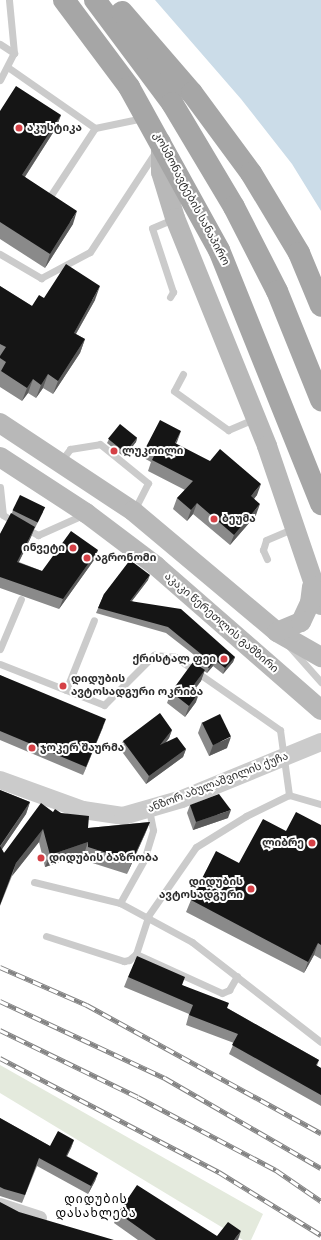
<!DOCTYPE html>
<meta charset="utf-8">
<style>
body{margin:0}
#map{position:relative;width:321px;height:1240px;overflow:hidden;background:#fff;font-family:"Varela Round","Noto Sans Georgian",sans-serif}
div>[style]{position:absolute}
.green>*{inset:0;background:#e4eadd}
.water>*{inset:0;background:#cbdce8}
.service>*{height:7px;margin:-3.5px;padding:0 3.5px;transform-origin:3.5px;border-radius:3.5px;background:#cbcbcb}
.minor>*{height:14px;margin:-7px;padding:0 7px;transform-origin:7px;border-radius:7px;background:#cbcbcb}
.tertiary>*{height:18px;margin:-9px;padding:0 9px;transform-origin:9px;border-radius:9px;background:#cbcbcb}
.secondary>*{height:20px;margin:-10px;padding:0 10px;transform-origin:10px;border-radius:10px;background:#b8b8b8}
.primary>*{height:22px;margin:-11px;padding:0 11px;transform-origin:11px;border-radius:11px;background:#a6a6a6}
.rail>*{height:4.5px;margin-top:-2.25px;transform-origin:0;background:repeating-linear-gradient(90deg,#fff 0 9px,#838383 0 18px);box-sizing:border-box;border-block:1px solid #838383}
.wall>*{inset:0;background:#8a8a8a}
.shaded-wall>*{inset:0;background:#5b5b5b}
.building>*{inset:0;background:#151515;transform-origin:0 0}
.dots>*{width:11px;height:11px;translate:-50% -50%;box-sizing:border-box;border:2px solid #fff;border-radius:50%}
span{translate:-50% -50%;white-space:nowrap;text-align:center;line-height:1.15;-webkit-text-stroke:4px #fff;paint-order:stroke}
.poi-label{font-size:11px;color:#2e2e2e;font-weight:700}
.left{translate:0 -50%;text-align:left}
.right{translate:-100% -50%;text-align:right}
.street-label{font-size:11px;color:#2e2e2e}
.neighbourhood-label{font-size:12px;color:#000;letter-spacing:1px}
</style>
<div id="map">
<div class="green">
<i style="clip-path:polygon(0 1065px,263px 1214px,251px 1240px,243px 1240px,0 1093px)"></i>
</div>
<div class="water">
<i style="clip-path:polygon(155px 0,321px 0,321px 211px,292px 164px,241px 99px)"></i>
</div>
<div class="service">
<i style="left:0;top:44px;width:17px;rotate:33deg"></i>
<i style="left:9px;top:68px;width:105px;rotate:34.9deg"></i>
<i style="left:95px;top:128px;width:49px;rotate:-11.8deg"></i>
<i style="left:0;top:80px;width:30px;rotate:-63deg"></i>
<i style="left:14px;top:53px;width:53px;rotate:-95.4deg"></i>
<i style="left:47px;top:201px;width:87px;rotate:-56.7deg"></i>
<i style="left:0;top:254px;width:48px;rotate:30.3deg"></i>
<i style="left:41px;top:278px;width:55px;rotate:-28deg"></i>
<i style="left:90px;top:252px;width:121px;rotate:-56.8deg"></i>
<i style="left:170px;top:297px;width:6px;rotate:-59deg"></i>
<i style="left:173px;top:292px;width:67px;rotate:-108.2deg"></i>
<i style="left:152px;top:228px;width:23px;rotate:-23deg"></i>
<i style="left:183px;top:374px;width:19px;rotate:118deg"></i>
<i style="left:174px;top:391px;width:67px;rotate:35.8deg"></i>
<i style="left:228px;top:430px;width:28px;rotate:-23deg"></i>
<i style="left:61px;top:461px;width:15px;rotate:-53deg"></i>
<i style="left:70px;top:449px;width:30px;rotate:-9deg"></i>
<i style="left:100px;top:444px;width:62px;rotate:39.1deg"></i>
<i style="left:148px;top:483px;width:30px;rotate:117deg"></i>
<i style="left:0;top:487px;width:28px;rotate:84deg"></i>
<i style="left:3px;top:515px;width:15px;rotate:32deg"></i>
<i style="left:25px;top:528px;width:15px;rotate:28deg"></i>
<i style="left:38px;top:535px;width:49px;rotate:-24deg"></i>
<i style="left:267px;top:559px;width:10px;rotate:-114deg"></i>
<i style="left:263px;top:550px;width:10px;rotate:-73deg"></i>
<i style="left:266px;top:540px;width:30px;rotate:-23deg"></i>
<i style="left:288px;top:645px;width:50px;rotate:48.3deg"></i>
<i style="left:0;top:649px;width:54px;rotate:-67.2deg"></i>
<i style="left:0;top:664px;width:112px;rotate:21.5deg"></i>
<i style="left:104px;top:705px;width:71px;rotate:-45deg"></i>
<i style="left:154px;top:655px;width:21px;rotate:5deg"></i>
<i style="left:175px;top:657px;width:128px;rotate:34.8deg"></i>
<i style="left:280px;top:730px;width:66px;rotate:82.1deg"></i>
<i style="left:66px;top:690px;width:75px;rotate:-68.2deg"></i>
<i style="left:34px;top:882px;width:89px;rotate:13.7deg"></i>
<i style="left:120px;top:903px;width:49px;rotate:-60.8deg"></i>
<i style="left:144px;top:860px;width:31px;rotate:-73deg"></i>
<i style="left:153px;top:830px;width:20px;rotate:-101deg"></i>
<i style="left:120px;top:903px;width:82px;rotate:28.4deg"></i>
<i style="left:192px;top:942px;width:163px;rotate:37.8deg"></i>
<i style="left:46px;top:936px;width:82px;rotate:17.8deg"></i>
<i style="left:124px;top:961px;width:5px;rotate:-11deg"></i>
<i style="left:129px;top:960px;width:9px;rotate:-41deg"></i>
<i style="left:136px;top:954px;width:40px;rotate:-72deg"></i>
<i style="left:148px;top:916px;width:84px;rotate:-55.2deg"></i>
<i style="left:196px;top:847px;width:59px;rotate:-31.8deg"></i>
<i style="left:246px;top:816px;width:48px;rotate:-26deg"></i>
<i style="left:289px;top:795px;width:33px;rotate:16deg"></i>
<i style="left:136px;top:954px;width:94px;rotate:24.4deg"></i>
<i style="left:222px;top:993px;width:8px;rotate:-23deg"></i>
<i style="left:229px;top:990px;width:16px;rotate:-60deg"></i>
</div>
<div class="minor">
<i style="left:0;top:1205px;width:42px;rotate:18deg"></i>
</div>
<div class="tertiary">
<i style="left:0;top:780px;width:88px;rotate:19.9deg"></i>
<i style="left:83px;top:810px;width:40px;rotate:8.5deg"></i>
<i style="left:123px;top:816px;width:61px;rotate:-16.1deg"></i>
<i style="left:182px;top:799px;width:150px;rotate:-22.3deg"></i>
</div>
<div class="secondary">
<i style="left:161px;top:142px;width:30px;rotate:90deg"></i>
<i style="left:161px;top:172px;width:48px;rotate:73.1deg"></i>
<i style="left:175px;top:218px;width:246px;rotate:68deg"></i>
<i style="left:267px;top:446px;width:168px;rotate:71.2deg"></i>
<i style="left:0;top:423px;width:159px;rotate:33.5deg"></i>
<i style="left:133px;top:511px;width:188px;rotate:40deg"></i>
<i style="left:277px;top:632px;width:51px;rotate:29.6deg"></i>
<i style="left:0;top:457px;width:103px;rotate:33.1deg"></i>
<i style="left:86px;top:513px;width:88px;rotate:37.1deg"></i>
<i style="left:156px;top:566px;width:219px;rotate:41.1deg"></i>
<i style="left:277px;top:632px;width:26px;rotate:-23deg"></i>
<i style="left:301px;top:622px;width:21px;rotate:-65deg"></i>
<i style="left:310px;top:603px;width:17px;rotate:-83deg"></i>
</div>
<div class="primary">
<i style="left:64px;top:0;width:109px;rotate:53.2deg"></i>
<i style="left:129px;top:87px;width:186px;rotate:61.1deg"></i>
<i style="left:219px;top:250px;width:274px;rotate:68.1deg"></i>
<i style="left:95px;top:0;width:129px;rotate:53.2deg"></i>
<i style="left:172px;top:103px;width:121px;rotate:59.2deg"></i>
<i style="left:234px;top:207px;width:94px;rotate:62.9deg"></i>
<i style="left:277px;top:291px;width:118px;rotate:68deg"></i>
<i style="left:122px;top:12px;width:107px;rotate:49.2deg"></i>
<i style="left:192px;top:93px;width:99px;rotate:53.6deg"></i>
<i style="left:251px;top:173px;width:93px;rotate:59deg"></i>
<i style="left:299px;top:253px;width:57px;rotate:67.5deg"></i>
</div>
<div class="rail">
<i style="left:0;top:967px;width:95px;rotate:23.6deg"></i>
<i style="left:87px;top:1005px;width:267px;rotate:28.7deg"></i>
<i style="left:0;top:1001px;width:182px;rotate:25deg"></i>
<i style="left:165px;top:1078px;width:180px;rotate:30deg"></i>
<i style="left:0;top:1030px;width:153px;rotate:25.9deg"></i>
<i style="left:138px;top:1097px;width:156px;rotate:27.9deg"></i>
<i style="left:276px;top:1170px;width:55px;rotate:34.6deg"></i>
<i style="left:0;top:1058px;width:247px;rotate:27.5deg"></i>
<i style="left:219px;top:1172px;width:120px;rotate:31.7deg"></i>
</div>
<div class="wall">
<i style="clip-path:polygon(0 111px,61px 115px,56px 128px,25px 177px,73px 224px,45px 268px,0 239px)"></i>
<i style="clip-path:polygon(0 286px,32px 306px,44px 298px,95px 300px,76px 334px,85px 339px,80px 353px,53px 394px,43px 388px,36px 398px,28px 393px,22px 401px,0 387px)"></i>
<i style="clip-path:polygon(137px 438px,136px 442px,124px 457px,107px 443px,109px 439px)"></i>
<i style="clip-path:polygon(146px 447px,257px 495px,254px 499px,256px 515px,230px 545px,193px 514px,187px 521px,173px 509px,177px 498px,185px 490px,148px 471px,151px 462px,142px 457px)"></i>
<i style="clip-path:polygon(13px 510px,43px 512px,35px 528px,35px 527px,31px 537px,19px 562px,42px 571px,98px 550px,94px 560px,59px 609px,0 588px,0 534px,12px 513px)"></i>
<i style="clip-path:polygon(148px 580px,132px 601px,235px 657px,233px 662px,223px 674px,213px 666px,207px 673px,204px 671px,201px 681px,196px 688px,196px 702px,185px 717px,167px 703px,171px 692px,195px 664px,198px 658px,166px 633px,96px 613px,104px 594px)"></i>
<i style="clip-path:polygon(0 675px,103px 727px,83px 775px,0 740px)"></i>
<i style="clip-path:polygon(202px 722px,227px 748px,209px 756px,198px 733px)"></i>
<i style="clip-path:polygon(172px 730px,169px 738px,166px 742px,186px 749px,183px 757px,146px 784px,120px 749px,123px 741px)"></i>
<i style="clip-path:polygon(0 790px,30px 802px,26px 814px,2px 849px,4px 853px,53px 812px,61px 813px,88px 828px,150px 822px,145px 834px,127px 874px,83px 860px,84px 854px,45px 867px,39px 842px,12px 876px,0 906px)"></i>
<i style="clip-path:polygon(190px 805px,228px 818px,193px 830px,187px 813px)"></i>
<i style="clip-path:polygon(321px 825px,321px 959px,314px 955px,304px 973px,186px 912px,191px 900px,239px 863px,286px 831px)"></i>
<i style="clip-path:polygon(128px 977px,182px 985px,227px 1008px,319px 1060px,317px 1066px,321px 1068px,321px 1106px,229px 1054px,234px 1043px,186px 1025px,189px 1014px,124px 987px)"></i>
<i style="clip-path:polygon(0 1118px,50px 1146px,74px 1140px,71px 1148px,67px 1156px,98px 1173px,95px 1181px,88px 1194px,37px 1166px,22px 1203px,0 1196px)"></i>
<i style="clip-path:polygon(118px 1213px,217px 1236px,238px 1240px,138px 1240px,114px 1223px)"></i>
</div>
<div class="shaded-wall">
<i style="clip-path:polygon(61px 115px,56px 128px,17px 189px,22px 175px)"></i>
<i style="clip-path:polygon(77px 211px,73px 224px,45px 268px,50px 254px)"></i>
<i style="clip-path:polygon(100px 286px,95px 300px,69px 346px,74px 333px)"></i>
<i style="clip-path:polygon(85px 339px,80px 353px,53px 394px,58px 381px)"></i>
<i style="clip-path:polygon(48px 374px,43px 388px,36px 398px,41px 385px)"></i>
<i style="clip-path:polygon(33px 379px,28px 393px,22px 401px,27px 388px)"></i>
<i style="clip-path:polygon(181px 431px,177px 442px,171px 453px,175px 443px)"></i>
<i style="clip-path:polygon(137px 438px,136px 442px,124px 457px,126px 453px)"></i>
<i style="clip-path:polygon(261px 484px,257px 495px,247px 507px,251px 496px)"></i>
<i style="clip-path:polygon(197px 503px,193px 514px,187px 521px,191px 510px)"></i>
<i style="clip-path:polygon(260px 504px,256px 515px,230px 545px,234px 535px)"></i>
<i style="clip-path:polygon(35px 527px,31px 537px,14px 572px,17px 562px)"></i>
<i style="clip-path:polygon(98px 550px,94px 560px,59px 609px,63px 599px)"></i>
<i style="clip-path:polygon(150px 575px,148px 580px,128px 606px,130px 601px)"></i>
<i style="clip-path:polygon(235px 657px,233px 662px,223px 674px,225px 668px)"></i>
<i style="clip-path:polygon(215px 660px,213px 666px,207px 673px,209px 668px)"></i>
<i style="clip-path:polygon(205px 670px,201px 681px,189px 696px,193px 686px)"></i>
<i style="clip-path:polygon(200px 691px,196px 702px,185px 717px,189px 706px)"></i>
<i style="clip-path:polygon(106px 719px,103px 727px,83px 775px,86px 767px)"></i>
<i style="clip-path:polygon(172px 730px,169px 738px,158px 753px,160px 745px)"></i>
<i style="clip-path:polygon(231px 737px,227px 748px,209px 756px,213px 745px)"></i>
<i style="clip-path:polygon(186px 749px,183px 757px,146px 784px,149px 776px)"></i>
<i style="clip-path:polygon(30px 802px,26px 814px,0 852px,0 847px)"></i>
<i style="clip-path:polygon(231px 810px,228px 818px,193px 830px,196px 822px)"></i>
<i style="clip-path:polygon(150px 822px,145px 834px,127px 874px,132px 861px)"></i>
<i style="clip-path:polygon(43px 829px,39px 842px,12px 876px,16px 863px)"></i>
<i style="clip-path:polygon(88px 842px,84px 854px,45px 867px,50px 855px)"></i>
<i style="clip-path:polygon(318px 943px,314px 955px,304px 973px,308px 962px)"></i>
<i style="clip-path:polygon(74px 1140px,71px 1148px,63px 1164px,66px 1156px)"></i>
<i style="clip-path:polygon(98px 1173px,95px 1181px,88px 1194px,91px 1186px)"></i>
<i style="clip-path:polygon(241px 1231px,238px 1240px,234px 1240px)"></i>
</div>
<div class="building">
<i style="clip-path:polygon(16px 86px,61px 115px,22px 175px,77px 211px,50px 254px,0 222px,0 111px)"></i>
<i style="clip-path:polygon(66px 264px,100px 286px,74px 333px,85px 339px,58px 381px,48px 374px,41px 385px,33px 379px,27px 388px,1px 371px,6px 362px,0 358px,0 356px,6px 347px,0 344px,0 286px,32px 306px,39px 295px,44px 298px)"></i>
<i style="clip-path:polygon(160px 420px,181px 431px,175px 443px,210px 461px,220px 449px,261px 484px,251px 496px,260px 504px,234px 535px,197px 503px,191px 510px,177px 498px,193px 481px,152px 460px,156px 452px,146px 447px)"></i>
<i style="left:120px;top:424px;width:22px;height:19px;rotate:39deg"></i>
<i style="left:20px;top:495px;width:28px;height:17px;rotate:26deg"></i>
<i style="clip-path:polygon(11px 513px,35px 527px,17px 562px,42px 571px,71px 531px,98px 550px,63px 599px,0 577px,0 534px)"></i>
<i style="clip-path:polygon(130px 560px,150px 575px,130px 601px,181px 609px,235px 657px,225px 668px,215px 660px,209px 668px,197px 659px,201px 654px,168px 627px,98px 608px,104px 594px)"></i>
<i style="clip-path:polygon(193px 662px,205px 670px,193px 686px,200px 691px,189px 706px,171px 692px)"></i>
<i style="clip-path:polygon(0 675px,106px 719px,86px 767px,0 731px)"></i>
<i style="clip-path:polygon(160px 713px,172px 730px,160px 745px,177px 737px,186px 749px,149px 776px,123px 741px)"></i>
<i style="left:220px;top:714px;width:25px;height:20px;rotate:64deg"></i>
<i style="clip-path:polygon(0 790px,30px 802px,0 846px,4px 853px,41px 803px,53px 812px,55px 809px,61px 813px,89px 816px,88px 828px,150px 822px,132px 861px,88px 847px,88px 842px,50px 855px,43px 829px,16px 863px,0 905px)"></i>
<i style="clip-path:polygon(219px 794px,231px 810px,196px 822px,190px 805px)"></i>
<i style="clip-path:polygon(296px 812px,321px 825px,321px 945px,318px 943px,308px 962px,191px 900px,216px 851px,239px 863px,263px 819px,286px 831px)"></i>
<i style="clip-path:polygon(137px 956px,185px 977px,182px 985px,229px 1003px,227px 1008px,319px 1060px,316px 1065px,321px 1068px,321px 1095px,232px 1045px,238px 1034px,189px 1015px,193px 1005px,128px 977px)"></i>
<i style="clip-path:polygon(0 1118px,50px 1146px,58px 1131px,74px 1140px,66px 1156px,98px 1173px,91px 1186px,39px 1158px,25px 1195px,4px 1189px,0 1187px)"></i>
<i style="clip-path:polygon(137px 1185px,217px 1236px,228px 1222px,241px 1231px,234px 1240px,156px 1240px,118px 1213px)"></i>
<i style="clip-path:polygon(0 1202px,19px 1212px,114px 1240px,0 1240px)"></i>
</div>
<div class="dots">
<i style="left:19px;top:128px;background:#d54046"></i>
<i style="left:114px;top:451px;background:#d54046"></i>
<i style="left:214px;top:519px;background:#d54046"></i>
<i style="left:73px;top:548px;background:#d54046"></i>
<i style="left:87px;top:558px;background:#d54046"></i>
<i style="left:224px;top:659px;background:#d54046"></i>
<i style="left:63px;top:686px;background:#d54046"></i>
<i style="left:32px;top:748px;background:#d54046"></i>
<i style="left:312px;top:843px;background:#d54046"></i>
<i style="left:41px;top:858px;background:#d54046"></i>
<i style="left:251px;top:889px;background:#d54046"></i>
</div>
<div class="poi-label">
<span class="left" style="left:27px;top:128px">აკუსტიკა</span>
<span class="left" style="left:122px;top:451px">ლუკოილი</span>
<span class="left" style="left:222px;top:519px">ბეუმა</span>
<span class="right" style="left:65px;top:548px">ინვეტი</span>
<span class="left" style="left:95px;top:558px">აგრონომი</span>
<span class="right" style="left:216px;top:659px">ქრისტალ ფეი</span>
<span class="left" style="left:71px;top:686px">დიდუბის<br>ავტოსადგური ოკრიბა</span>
<span class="left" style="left:40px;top:748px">ჯოკერ შაურმა</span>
<span class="right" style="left:304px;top:843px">ლიბრე</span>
<span class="left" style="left:49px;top:858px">დიდუბის ბაზრობა</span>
<span class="right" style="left:243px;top:889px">დიდუბის<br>ავტოსადგური</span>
</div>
<div class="street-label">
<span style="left:191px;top:199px;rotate:62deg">კოსმონავტების სანაპირო</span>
<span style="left:221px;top:623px;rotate:41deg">აკაკი წერეთლის გამზირი</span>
<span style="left:218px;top:783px;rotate:-21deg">ანზორ აბულაშვილის ქუჩა</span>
</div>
<div class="neighbourhood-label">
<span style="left:96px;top:1207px">დიდუბის<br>დასახლება</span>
</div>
</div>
